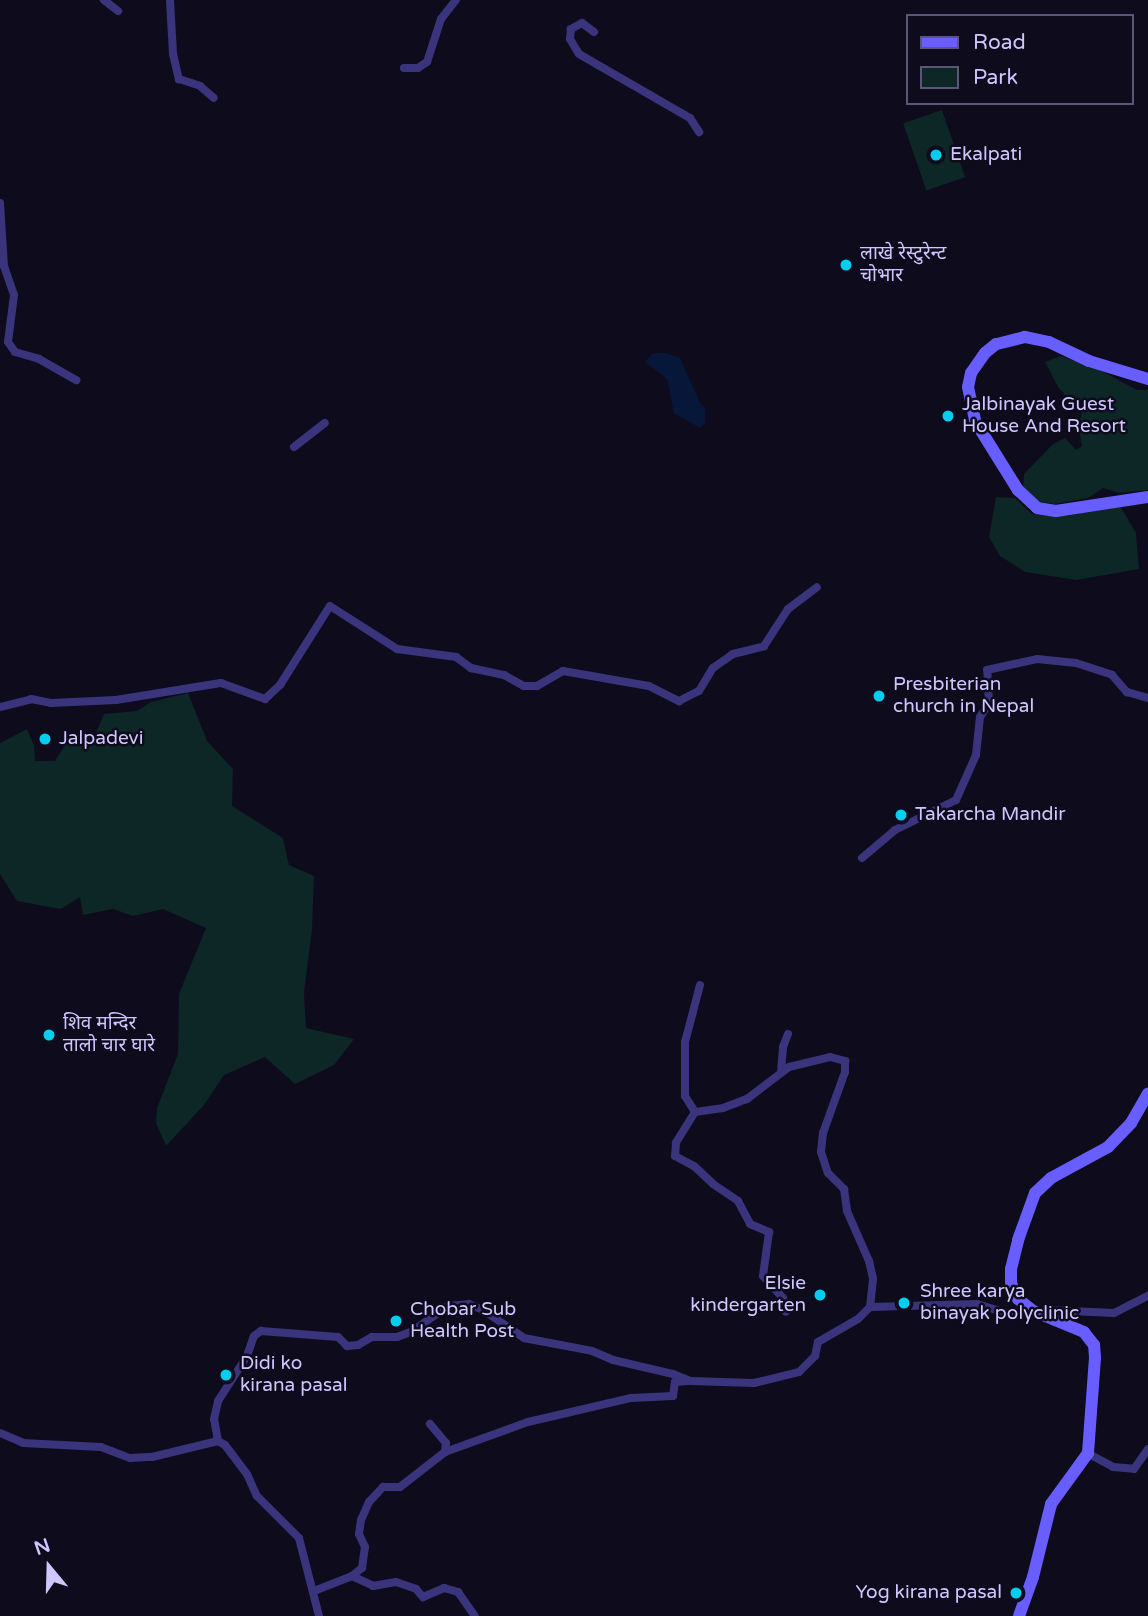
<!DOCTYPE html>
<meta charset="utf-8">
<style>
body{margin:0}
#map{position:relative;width:1148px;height:1616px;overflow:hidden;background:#0e0b1c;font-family:"Varela Round","Noto Sans Devanagari",sans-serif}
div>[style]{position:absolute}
.green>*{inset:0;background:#0d2626;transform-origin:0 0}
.water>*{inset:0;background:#071739}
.minor>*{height:8px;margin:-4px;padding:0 4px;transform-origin:4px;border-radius:4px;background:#3a347d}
.secondary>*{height:12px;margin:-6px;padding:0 6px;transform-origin:6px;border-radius:6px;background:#685dff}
.dots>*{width:19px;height:19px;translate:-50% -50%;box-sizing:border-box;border:4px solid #0e0b1c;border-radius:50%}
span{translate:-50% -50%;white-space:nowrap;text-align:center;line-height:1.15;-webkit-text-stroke:5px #0e0b1c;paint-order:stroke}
.poi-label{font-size:19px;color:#cfc6ff}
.left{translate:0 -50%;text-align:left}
.right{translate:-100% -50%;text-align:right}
.legend{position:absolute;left:906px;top:14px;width:228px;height:91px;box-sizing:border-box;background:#0e0b1c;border:2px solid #5b5677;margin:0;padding:9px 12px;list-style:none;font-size:21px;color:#cfc6ff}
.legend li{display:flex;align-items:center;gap:14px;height:35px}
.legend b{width:35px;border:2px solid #5b5677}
.north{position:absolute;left:14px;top:1532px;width:70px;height:70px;-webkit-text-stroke:5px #0e0b1c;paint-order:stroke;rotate:341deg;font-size:19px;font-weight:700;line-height:28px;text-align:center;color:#cfc6ff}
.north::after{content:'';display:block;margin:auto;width:24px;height:32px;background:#cfc6ff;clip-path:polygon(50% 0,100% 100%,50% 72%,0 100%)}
</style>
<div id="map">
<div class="green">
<i style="left:942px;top:110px;width:71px;height:41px;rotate:71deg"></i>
<i style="clip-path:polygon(1061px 356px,1102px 371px,1137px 390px,1148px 390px,1148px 490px,1119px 493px,1103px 488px,1088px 498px,1055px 504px,1035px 501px,1023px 489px,1024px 474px,1053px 444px,1065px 438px,1076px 450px,1082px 446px,1078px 424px,1082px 414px,1058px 387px,1045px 362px)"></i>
<i style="clip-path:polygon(996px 497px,1015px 498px,1032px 514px,1067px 516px,1119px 504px,1136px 533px,1139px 569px,1076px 580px,1025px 572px,1000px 556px,989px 537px)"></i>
<i style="clip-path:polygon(188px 693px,207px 741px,233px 769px,232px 806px,283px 838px,289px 865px,314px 876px,312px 929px,304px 993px,306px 1028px,354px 1039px,334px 1065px,295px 1084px,265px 1057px,224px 1075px,204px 1105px,166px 1146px,156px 1123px,157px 1108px,178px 1054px,179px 994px,206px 928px,163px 909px,133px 916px,113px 909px,83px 915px,80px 897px,61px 909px,17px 901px,0 874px,0 743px,27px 729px,34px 745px,35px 761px,55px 761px,72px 734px,95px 735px,104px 714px,137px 711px,151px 702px)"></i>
</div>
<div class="water">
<i style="clip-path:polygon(653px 353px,667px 353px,680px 358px,700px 403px,705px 408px,705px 423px,700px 428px,674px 413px,667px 379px,645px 362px)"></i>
</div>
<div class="minor">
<i style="left:104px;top:0;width:18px;rotate:38deg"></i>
<i style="left:170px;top:0;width:54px;rotate:86.8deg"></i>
<i style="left:173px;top:54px;width:26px;rotate:77deg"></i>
<i style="left:179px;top:79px;width:22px;rotate:18deg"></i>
<i style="left:200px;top:86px;width:18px;rotate:41deg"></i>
<i style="left:594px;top:32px;width:15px;rotate:-143deg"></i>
<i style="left:582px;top:23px;width:13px;rotate:151deg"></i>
<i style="left:571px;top:29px;width:10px;rotate:96deg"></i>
<i style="left:570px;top:39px;width:17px;rotate:59deg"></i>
<i style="left:579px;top:54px;width:128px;rotate:30deg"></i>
<i style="left:690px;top:118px;width:17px;rotate:57deg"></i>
<i style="left:404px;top:68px;width:14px"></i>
<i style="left:418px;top:68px;width:11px;rotate:-34deg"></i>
<i style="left:427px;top:62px;width:45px;rotate:-72deg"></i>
<i style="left:441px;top:19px;width:24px;rotate:-52deg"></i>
<i style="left:0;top:203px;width:63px;rotate:86.4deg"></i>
<i style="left:4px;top:266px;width:31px;rotate:71deg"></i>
<i style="left:14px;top:295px;width:47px;rotate:97.3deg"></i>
<i style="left:8px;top:342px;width:12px;rotate:55deg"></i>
<i style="left:15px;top:352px;width:25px;rotate:16deg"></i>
<i style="left:39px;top:359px;width:43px;rotate:29.6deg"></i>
<i style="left:294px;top:447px;width:39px;rotate:-38deg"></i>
<i style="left:0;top:707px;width:32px;rotate:-14deg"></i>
<i style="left:31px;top:699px;width:20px;rotate:11deg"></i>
<i style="left:51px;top:703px;width:65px;rotate:-2.6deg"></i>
<i style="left:116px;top:700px;width:106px;rotate:-9.2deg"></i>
<i style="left:221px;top:683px;width:47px;rotate:20deg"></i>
<i style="left:265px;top:699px;width:21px;rotate:-43deg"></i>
<i style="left:280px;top:685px;width:93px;rotate:-57.7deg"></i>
<i style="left:330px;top:606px;width:80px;rotate:32.7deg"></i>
<i style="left:397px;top:649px;width:60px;rotate:7.7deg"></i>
<i style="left:456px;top:657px;width:19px;rotate:36deg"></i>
<i style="left:471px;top:668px;width:34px;rotate:12deg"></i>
<i style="left:504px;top:675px;width:23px;rotate:29deg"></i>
<i style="left:524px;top:686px;width:13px"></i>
<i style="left:537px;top:686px;width:30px;rotate:-30deg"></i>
<i style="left:563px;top:671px;width:87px;rotate:9.9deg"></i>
<i style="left:649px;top:686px;width:34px;rotate:27deg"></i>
<i style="left:679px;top:701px;width:22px;rotate:-27deg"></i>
<i style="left:699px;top:691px;width:27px;rotate:-59deg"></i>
<i style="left:713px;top:668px;width:24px;rotate:-35deg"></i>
<i style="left:733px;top:654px;width:32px;rotate:-14deg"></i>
<i style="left:764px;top:646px;width:44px;rotate:-57deg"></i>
<i style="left:788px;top:609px;width:36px;rotate:-37deg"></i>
<i style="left:862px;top:858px;width:43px;rotate:-40.3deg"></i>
<i style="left:895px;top:830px;width:68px;rotate:-26.2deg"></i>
<i style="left:956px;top:800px;width:49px;rotate:-66deg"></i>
<i style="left:976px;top:755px;width:38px;rotate:-84deg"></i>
<i style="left:980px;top:717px;width:17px;rotate:-57deg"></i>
<i style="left:989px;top:703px;width:33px;rotate:-93deg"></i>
<i style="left:987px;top:670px;width:51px;rotate:-12.4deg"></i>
<i style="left:1037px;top:659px;width:39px;rotate:6deg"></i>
<i style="left:1076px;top:663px;width:38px;rotate:18deg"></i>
<i style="left:1112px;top:675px;width:23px;rotate:49deg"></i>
<i style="left:1127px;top:692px;width:22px;rotate:16deg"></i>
<i style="left:700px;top:985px;width:59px;rotate:104.7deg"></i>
<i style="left:685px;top:1042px;width:54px;rotate:90deg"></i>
<i style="left:685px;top:1096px;width:19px;rotate:58deg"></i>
<i style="left:695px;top:1112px;width:28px;rotate:-8deg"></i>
<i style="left:723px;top:1108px;width:26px;rotate:-21deg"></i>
<i style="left:747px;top:1099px;width:53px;rotate:-37.3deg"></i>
<i style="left:789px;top:1067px;width:42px;rotate:-13.7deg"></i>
<i style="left:830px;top:1057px;width:16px;rotate:15deg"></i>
<i style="left:845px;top:1061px;width:11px;rotate:90deg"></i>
<i style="left:845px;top:1072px;width:65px;rotate:109.8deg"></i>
<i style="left:823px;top:1133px;width:19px;rotate:96deg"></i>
<i style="left:821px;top:1152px;width:22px;rotate:72deg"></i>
<i style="left:828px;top:1173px;width:23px;rotate:45deg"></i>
<i style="left:844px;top:1189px;width:22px;rotate:82deg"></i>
<i style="left:847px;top:1211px;width:55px;rotate:66.3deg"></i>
<i style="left:869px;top:1261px;width:18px;rotate:77deg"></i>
<i style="left:873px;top:1279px;width:28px;rotate:96deg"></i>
<i style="left:781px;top:1071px;width:24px;rotate:-85deg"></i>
<i style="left:783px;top:1047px;width:14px;rotate:-69deg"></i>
<i style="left:695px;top:1112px;width:36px;rotate:122deg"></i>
<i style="left:676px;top:1143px;width:13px;rotate:94deg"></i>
<i style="left:675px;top:1156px;width:21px;rotate:28deg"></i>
<i style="left:694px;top:1166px;width:26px;rotate:43deg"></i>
<i style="left:713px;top:1184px;width:30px;rotate:34deg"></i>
<i style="left:738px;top:1201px;width:26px;rotate:62deg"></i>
<i style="left:750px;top:1224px;width:21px;rotate:23deg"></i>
<i style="left:769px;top:1232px;width:44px;rotate:97.8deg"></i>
<i style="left:763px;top:1276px;width:30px;rotate:48deg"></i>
<i style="left:783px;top:1298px;width:14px;rotate:78deg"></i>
<i style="left:1042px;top:1315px;width:7px;rotate:-45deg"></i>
<i style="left:1047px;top:1310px;width:67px;rotate:2.6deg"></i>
<i style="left:1114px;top:1313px;width:38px;rotate:-27deg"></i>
<i style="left:0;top:1433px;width:25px;rotate:23deg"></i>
<i style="left:23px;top:1443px;width:78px;rotate:2.9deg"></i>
<i style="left:101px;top:1447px;width:31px;rotate:21deg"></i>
<i style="left:130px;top:1458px;width:22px;rotate:-3deg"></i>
<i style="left:152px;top:1457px;width:68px;rotate:-13.6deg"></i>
<i style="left:218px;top:1441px;width:8px;rotate:30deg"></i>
<i style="left:225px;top:1445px;width:36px;rotate:53deg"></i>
<i style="left:247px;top:1474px;width:24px;rotate:66deg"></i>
<i style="left:257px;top:1496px;width:59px;rotate:45deg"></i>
<i style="left:299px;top:1538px;width:81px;rotate:75.6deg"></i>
<i style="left:218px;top:1441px;width:22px;rotate:-100deg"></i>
<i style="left:214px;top:1419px;width:18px;rotate:-77deg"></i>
<i style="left:218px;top:1401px;width:54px;rotate:-57.2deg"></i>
<i style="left:247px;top:1356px;width:21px;rotate:-71deg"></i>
<i style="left:254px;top:1336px;width:9px;rotate:-36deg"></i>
<i style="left:261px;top:1331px;width:77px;rotate:4.5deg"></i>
<i style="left:338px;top:1337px;width:13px;rotate:45deg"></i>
<i style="left:347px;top:1346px;width:11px;rotate:-5deg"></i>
<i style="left:358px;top:1345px;width:16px;rotate:-30deg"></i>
<i style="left:372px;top:1337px;width:25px"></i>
<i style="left:397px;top:1337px;width:15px;rotate:-20deg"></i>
<i style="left:411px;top:1332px;width:45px;rotate:-35.1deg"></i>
<i style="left:448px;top:1306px;width:21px;rotate:-5deg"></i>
<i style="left:469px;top:1304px;width:15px;rotate:23deg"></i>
<i style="left:483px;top:1310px;width:50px;rotate:34.3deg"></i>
<i style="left:524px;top:1338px;width:69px;rotate:10.8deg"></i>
<i style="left:592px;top:1351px;width:23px;rotate:23deg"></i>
<i style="left:613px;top:1360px;width:62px;rotate:13.1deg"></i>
<i style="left:673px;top:1374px;width:18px;rotate:22deg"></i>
<i style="left:690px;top:1381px;width:64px;rotate:1.8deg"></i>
<i style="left:754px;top:1383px;width:46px;rotate:-13.7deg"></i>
<i style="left:799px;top:1372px;width:23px;rotate:-45deg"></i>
<i style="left:815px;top:1356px;width:14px;rotate:-78deg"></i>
<i style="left:818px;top:1342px;width:46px;rotate:-29.9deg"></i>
<i style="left:858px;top:1319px;width:17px;rotate:-45deg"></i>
<i style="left:870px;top:1307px;width:107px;rotate:-1.6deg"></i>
<i style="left:977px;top:1304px;width:31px;rotate:17deg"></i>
<i style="left:1007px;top:1313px;width:25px;rotate:-5deg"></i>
<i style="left:445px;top:1452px;width:88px;rotate:-19.9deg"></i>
<i style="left:528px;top:1422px;width:106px;rotate:-13.1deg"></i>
<i style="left:631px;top:1398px;width:42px;rotate:-2.7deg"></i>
<i style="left:673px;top:1396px;width:14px;rotate:-82deg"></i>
<i style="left:675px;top:1382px;width:13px;rotate:-4deg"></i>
<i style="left:1087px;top:1453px;width:30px;rotate:28deg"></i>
<i style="left:1113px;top:1467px;width:21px;rotate:5deg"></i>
<i style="left:1134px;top:1469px;width:24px;rotate:-55deg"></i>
<i style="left:352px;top:1576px;width:13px;rotate:-39deg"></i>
<i style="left:362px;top:1568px;width:21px;rotate:-82deg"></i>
<i style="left:365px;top:1547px;width:14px;rotate:-115deg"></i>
<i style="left:359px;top:1534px;width:14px;rotate:-82deg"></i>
<i style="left:361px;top:1520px;width:20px;rotate:-66deg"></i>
<i style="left:369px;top:1502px;width:21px;rotate:-47deg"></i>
<i style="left:383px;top:1487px;width:17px"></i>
<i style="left:400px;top:1487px;width:57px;rotate:-37.9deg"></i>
<i style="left:445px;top:1452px;width:9px;rotate:-84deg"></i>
<i style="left:446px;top:1443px;width:25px;rotate:-130deg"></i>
<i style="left:314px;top:1591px;width:41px;rotate:-21.5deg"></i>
<i style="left:352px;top:1576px;width:23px;rotate:25deg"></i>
<i style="left:373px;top:1586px;width:23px;rotate:-10deg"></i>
<i style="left:396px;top:1582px;width:21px;rotate:19deg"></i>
<i style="left:416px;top:1589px;width:11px;rotate:49deg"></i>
<i style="left:423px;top:1597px;width:23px;rotate:-23deg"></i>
<i style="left:444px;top:1588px;width:15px;rotate:16deg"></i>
<i style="left:458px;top:1592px;width:29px;rotate:55deg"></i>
</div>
<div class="secondary">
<i style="left:1148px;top:379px;width:62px;rotate:-163deg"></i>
<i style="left:1089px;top:361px;width:44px;rotate:-154.6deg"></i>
<i style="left:1049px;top:342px;width:25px;rotate:-168deg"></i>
<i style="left:1025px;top:337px;width:30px;rotate:166deg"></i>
<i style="left:996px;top:344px;width:14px;rotate:141deg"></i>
<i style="left:985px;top:353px;width:24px;rotate:125deg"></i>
<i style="left:971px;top:373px;width:14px;rotate:102deg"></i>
<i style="left:968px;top:387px;width:35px;rotate:78deg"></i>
<i style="left:975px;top:421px;width:81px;rotate:58.1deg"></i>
<i style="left:1018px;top:490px;width:26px;rotate:43deg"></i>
<i style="left:1037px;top:508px;width:19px;rotate:9deg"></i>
<i style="left:1056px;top:511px;width:93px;rotate:-8.7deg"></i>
<i style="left:1019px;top:1616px;width:41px;rotate:-70.3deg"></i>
<i style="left:1033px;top:1577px;width:75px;rotate:-76.1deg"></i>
<i style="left:1051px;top:1504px;width:63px;rotate:-54deg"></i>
<i style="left:1088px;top:1453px;width:95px;rotate:-85.8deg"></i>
<i style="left:1095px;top:1358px;width:13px;rotate:-94deg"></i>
<i style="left:1094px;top:1345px;width:16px;rotate:-128deg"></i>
<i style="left:1084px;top:1332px;width:55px;rotate:-157.6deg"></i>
<i style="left:1033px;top:1311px;width:19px;rotate:-141deg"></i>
<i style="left:1018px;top:1299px;width:17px;rotate:-114deg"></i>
<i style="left:1011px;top:1283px;width:14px;rotate:-90deg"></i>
<i style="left:1011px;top:1269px;width:30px;rotate:-76deg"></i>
<i style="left:1018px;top:1240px;width:50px;rotate:-70.1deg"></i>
<i style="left:1035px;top:1193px;width:22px;rotate:-43deg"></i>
<i style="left:1051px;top:1178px;width:65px;rotate:-28.5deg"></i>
<i style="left:1108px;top:1147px;width:33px;rotate:-46deg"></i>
<i style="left:1131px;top:1123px;width:34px;rotate:-60deg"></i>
</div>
<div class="dots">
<i style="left:936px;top:155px;background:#00cef1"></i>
<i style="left:846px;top:265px;background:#00cef1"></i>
<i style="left:948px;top:416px;background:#00cef1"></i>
<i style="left:879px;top:696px;background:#00cef1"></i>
<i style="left:45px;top:739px;background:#00cef1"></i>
<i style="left:901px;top:815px;background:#00cef1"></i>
<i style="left:49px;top:1035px;background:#00cef1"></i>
<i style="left:820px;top:1295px;background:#00cef1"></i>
<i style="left:904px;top:1303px;background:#00cef1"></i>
<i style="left:396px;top:1321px;background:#00cef1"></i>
<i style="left:226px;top:1375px;background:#00cef1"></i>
<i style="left:1016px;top:1593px;background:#00cef1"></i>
</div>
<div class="poi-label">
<span class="left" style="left:950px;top:155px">Ekalpati</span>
<span class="left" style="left:860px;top:265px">लाखे रेस्टुरेन्ट<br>चोभार</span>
<span class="left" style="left:962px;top:416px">Jalbinayak Guest<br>House And Resort</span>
<span class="left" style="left:893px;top:696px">Presbiterian<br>church in Nepal</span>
<span class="left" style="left:59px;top:739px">Jalpadevi</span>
<span class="left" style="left:915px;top:815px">Takarcha Mandir</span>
<span class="left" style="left:63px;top:1035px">शिव मन्दिर<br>तालो चार घारे</span>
<span class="right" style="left:806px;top:1295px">Elsie<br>kindergarten</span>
<span class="left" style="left:920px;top:1303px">Shree karya<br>binayak polyclinic</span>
<span class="left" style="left:410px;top:1321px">Chobar Sub<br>Health Post</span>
<span class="left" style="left:240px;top:1375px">Didi ko<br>kirana pasal</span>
<span class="right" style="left:1002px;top:1593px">Yog kirana pasal</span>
</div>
<ul class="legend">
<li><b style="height:9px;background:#685dff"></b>Road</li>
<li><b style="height:19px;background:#0d2626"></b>Park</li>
</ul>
<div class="north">N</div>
</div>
